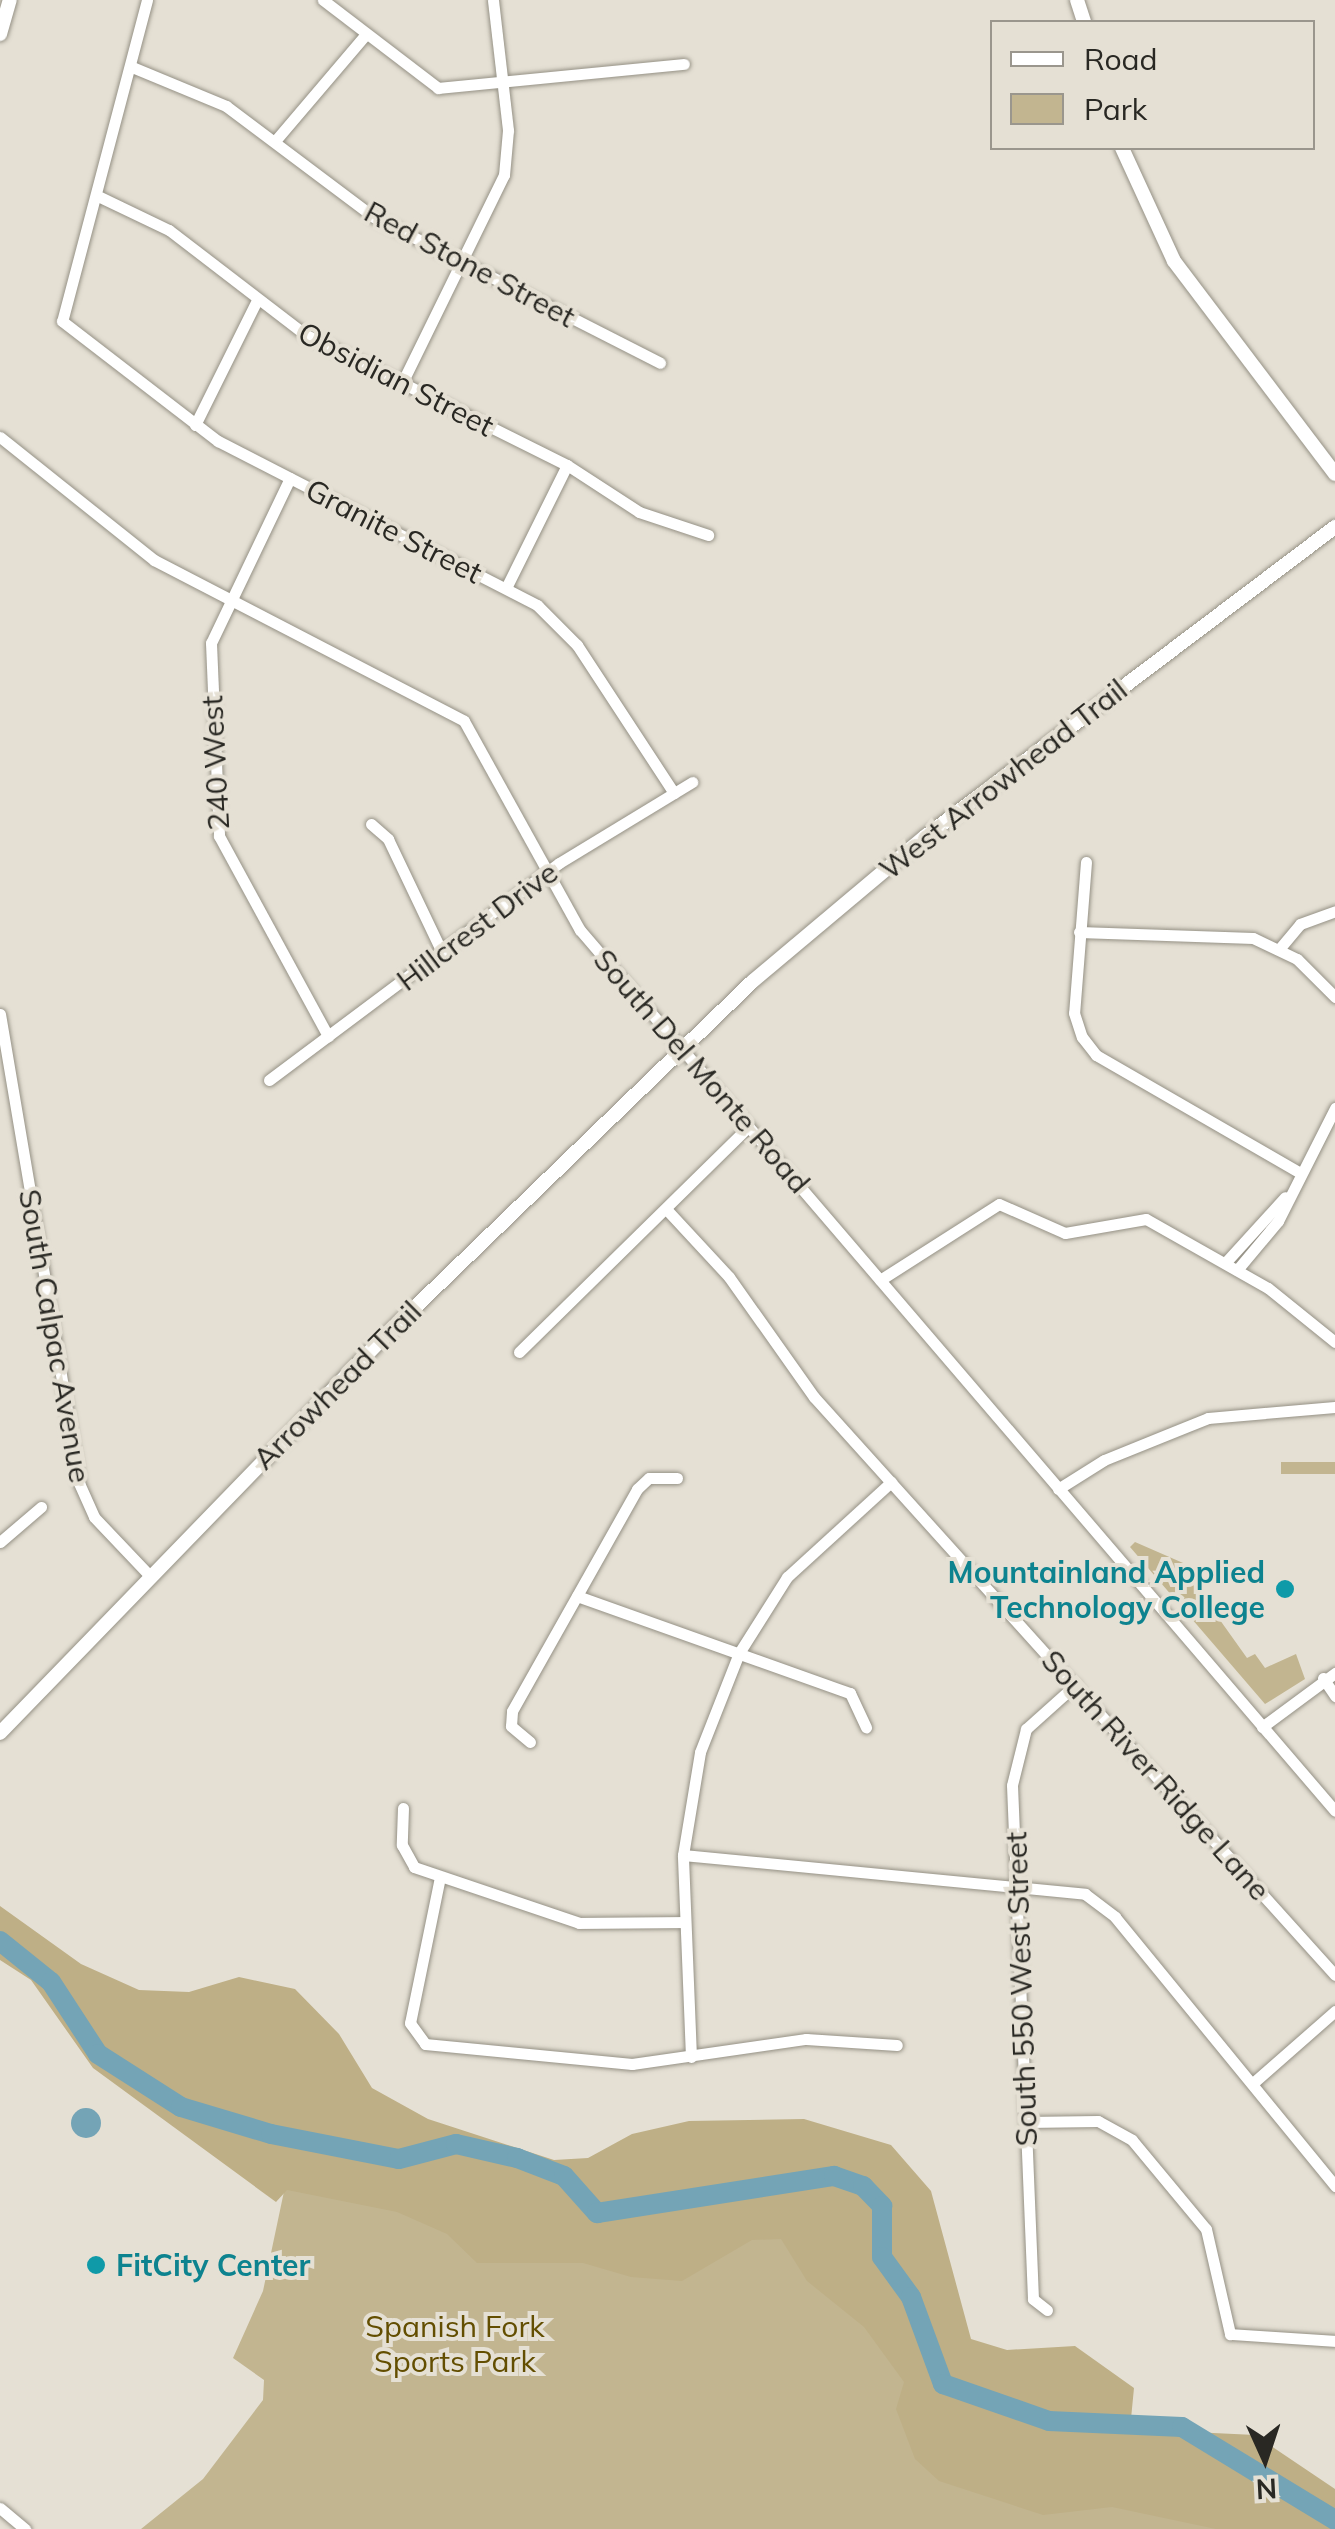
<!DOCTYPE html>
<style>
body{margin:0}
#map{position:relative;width:1335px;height:2529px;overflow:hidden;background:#e5e0d4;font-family:Mulish,sans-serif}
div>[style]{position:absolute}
.green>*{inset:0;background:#c2b590;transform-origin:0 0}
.forest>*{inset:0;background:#beaf86}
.water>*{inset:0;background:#74a4b6}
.round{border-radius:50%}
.river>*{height:20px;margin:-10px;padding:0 10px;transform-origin:10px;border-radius:10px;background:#74a4b6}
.roads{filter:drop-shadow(0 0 2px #959185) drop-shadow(0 0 2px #959185)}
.minor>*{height:11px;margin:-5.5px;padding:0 5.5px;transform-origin:5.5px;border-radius:5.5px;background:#fff}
.major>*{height:14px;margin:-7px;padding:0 7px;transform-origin:7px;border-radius:7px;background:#fff}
.dots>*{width:28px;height:28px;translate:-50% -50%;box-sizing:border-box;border:5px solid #e5e0d4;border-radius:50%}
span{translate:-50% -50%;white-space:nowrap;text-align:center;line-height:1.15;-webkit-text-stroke:8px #e5e0d4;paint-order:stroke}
.street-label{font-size:30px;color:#292823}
.culture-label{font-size:30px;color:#0d838f;font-weight:700}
.right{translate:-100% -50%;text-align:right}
.left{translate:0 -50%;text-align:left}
.park-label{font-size:30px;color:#634e01}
.legend{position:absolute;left:990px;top:20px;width:325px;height:130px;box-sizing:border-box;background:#e5e0d4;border:2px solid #9a968d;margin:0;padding:12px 18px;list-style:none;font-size:30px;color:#292823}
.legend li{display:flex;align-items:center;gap:20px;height:50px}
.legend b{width:50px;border:2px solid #9a968d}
.north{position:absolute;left:1215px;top:2409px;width:100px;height:100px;-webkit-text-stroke:8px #e5e0d4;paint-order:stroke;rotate:177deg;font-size:28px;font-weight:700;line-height:40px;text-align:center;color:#292823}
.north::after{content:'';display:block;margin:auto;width:35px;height:45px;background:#292823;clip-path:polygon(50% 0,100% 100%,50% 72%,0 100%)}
</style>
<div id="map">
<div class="green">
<i style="left:1335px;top:1462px;width:12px;height:54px;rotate:90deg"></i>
<i style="clip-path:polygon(1135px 1542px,1206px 1573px,1200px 1592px,1247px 1658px,1255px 1654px,1265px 1668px,1296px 1654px,1305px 1679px,1265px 1704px,1130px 1547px)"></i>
<i style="clip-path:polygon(294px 2144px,839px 2185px,937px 2388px,1333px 2529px,141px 2529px,203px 2479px,263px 2400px,264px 2380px,233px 2358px,263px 2291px)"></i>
</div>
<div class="forest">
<i style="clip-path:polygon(0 1906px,81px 1964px,139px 1990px,189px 1992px,239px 1977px,295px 1989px,339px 2034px,372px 2088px,428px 2119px,554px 2160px,588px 2158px,632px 2134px,689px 2121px,804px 2119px,891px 2145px,931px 2191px,971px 2339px,1007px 2350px,1075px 2346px,1134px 2388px,1130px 2429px,1255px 2435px,1335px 2489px,1335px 2529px,1216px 2529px,1112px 2507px,1043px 2515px,939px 2481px,915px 2459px,896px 2409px,904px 2382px,864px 2327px,807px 2281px,781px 2239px,752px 2240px,682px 2281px,631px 2277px,583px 2263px,477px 2263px,447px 2234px,397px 2212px,287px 2190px,276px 2202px,93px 2068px,31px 1980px,0 1960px)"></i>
</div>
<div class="water">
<i class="round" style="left:71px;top:2108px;width:30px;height:30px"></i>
</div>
<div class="river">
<i style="left:0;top:1941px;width:65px;rotate:38.8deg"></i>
<i style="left:51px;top:1982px;width:86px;rotate:56.9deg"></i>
<i style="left:98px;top:2054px;width:98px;rotate:32.6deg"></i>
<i style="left:181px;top:2107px;width:94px;rotate:16.7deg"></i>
<i style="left:271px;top:2134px;width:130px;rotate:11.1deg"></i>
<i style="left:399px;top:2159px;width:59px;rotate:-14.7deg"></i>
<i style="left:456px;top:2144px;width:63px;rotate:12.9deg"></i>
<i style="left:517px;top:2158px;width:50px;rotate:21deg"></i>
<i style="left:564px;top:2176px;width:50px;rotate:48.3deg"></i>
<i style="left:597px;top:2213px;width:240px;rotate:-8.9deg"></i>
<i style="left:834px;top:2176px;width:31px;rotate:19deg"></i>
<i style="left:863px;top:2186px;width:28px;rotate:46deg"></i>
<i style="left:882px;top:2206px;width:51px;rotate:90deg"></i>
<i style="left:882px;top:2257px;width:49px;rotate:54.1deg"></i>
<i style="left:911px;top:2297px;width:93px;rotate:69.8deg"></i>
<i style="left:943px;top:2384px;width:112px;rotate:19.2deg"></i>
<i style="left:1049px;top:2421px;width:133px;rotate:2.6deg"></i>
<i style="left:1182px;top:2427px;width:179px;rotate:31.3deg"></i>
</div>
<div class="roads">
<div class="minor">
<i style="left:147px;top:0;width:332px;rotate:104.8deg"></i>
<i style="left:62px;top:321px;width:197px;rotate:37.6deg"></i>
<i style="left:218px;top:441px;width:359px;rotate:27.2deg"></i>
<i style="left:537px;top:605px;width:57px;rotate:45deg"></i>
<i style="left:577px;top:645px;width:177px;rotate:56.8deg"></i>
<i style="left:323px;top:0;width:145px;rotate:37.4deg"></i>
<i style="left:438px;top:88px;width:247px;rotate:-5.6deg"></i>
<i style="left:132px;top:67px;width:102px;rotate:22.5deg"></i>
<i style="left:226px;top:106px;width:185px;rotate:36.9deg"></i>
<i style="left:374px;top:217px;width:321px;rotate:27deg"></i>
<i style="left:275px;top:141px;width:140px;rotate:-49.6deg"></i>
<i style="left:100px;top:197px;width:76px;rotate:25.6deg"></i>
<i style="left:169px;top:230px;width:173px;rotate:37.5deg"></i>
<i style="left:306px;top:335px;width:292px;rotate:26.5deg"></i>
<i style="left:567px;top:465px;width:86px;rotate:33.1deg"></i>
<i style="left:639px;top:512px;width:73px;rotate:18.4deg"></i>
<i style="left:402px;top:383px;width:232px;rotate:-63.9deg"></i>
<i style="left:504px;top:175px;width:45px;rotate:-84.9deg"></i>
<i style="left:508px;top:130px;width:131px;rotate:-96.6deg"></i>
<i style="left:195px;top:425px;width:140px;rotate:-63.6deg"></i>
<i style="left:0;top:437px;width:197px;rotate:38.6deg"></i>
<i style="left:154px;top:560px;width:349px;rotate:27.4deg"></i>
<i style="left:464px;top:721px;width:239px;rotate:61deg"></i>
<i style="left:580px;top:930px;width:1160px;rotate:49.4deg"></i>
<i style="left:290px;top:478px;width:183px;rotate:115.6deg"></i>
<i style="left:211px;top:643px;width:193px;rotate:87.6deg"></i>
<i style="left:219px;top:836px;width:228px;rotate:61.4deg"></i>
<i style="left:506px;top:588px;width:137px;rotate:-63.6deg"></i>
<i style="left:371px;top:824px;width:23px;rotate:41deg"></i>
<i style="left:388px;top:839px;width:125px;rotate:64.5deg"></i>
<i style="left:1086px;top:862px;width:151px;rotate:94.5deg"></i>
<i style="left:1074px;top:1013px;width:25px;rotate:72deg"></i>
<i style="left:1082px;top:1037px;width:23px;rotate:52deg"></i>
<i style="left:1096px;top:1055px;width:232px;rotate:30deg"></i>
<i style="left:1079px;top:932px;width:174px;rotate:2deg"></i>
<i style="left:1253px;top:938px;width:49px;rotate:25.5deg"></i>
<i style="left:1297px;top:959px;width:54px;rotate:45deg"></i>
<i style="left:1280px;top:948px;width:31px;rotate:-50deg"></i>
<i style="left:1300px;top:924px;width:37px;rotate:-20deg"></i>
<i style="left:0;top:1014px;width:476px;rotate:80.4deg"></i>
<i style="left:79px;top:1483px;width:37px;rotate:66deg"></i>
<i style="left:94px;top:1517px;width:80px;rotate:46.5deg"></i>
<i style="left:269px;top:1080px;width:362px;rotate:-36.8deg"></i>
<i style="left:559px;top:863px;width:156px;rotate:-31.3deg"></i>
<i style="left:667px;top:1210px;width:91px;rotate:47.2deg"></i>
<i style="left:729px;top:1277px;width:147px;rotate:54.7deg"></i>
<i style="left:814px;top:1397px;width:778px;rotate:47.97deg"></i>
<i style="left:1225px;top:1263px;width:89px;rotate:-47.7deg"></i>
<i style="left:1237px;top:1270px;width:64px;rotate:-50.1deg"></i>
<i style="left:1278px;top:1221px;width:127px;rotate:-63.2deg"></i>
<i style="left:880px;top:1280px;width:141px;rotate:-32.6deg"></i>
<i style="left:999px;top:1204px;width:72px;rotate:23.7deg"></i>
<i style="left:1065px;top:1233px;width:82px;rotate:-9.8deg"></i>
<i style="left:1146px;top:1219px;width:140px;rotate:29.5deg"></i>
<i style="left:1268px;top:1288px;width:86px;rotate:38.9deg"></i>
<i style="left:519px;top:1352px;width:322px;rotate:-44.5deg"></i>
<i style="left:1058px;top:1489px;width:54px;rotate:-32.2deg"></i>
<i style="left:1104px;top:1460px;width:112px;rotate:-22deg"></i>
<i style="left:1208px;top:1418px;width:127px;rotate:-5deg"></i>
<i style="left:0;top:1542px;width:54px;rotate:-40.5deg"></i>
<i style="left:577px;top:1596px;width:290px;rotate:19.6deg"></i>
<i style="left:850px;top:1693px;width:38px;rotate:65deg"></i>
<i style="left:1323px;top:1678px;width:22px;rotate:56deg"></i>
<i style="left:1262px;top:1727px;width:91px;rotate:-36.5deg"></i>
<i style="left:530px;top:1742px;width:25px;rotate:-140deg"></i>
<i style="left:511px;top:1726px;width:15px;rotate:-86deg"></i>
<i style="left:512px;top:1711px;width:255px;rotate:-60.6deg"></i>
<i style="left:637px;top:1489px;width:16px;rotate:-43deg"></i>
<i style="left:649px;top:1478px;width:28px"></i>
<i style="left:403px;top:1808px;width:37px;rotate:92deg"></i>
<i style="left:402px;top:1845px;width:25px;rotate:61deg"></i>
<i style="left:414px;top:1867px;width:174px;rotate:18.7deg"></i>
<i style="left:579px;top:1923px;width:105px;rotate:-0.5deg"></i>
<i style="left:683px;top:1855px;width:404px;rotate:5.5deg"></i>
<i style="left:1085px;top:1894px;width:38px;rotate:37deg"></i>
<i style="left:1115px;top:1917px;width:348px;rotate:50.7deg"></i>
<i style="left:440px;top:1877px;width:149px;rotate:101.6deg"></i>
<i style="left:410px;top:2023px;width:26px;rotate:54deg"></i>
<i style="left:425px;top:2044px;width:208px;rotate:5.5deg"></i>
<i style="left:632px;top:2064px;width:176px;rotate:-8.2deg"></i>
<i style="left:806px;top:2039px;width:91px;rotate:3.8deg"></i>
<i style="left:691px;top:2057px;width:202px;rotate:-92.3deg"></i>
<i style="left:683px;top:1855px;width:104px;rotate:-80.6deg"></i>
<i style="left:700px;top:1752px;width:106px;rotate:-68.5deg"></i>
<i style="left:739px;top:1653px;width:90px;rotate:-57.7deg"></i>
<i style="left:787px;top:1577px;width:141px;rotate:-42.4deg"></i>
<i style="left:1253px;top:2083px;width:109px;rotate:-41.3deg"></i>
<i style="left:1026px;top:2122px;width:72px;rotate:-0.8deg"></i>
<i style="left:1098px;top:2121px;width:39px;rotate:29deg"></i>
<i style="left:1132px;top:2140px;width:116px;rotate:50.3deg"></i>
<i style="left:1206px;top:2229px;width:108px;rotate:77.1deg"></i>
<i style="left:1230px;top:2334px;width:105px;rotate:3.8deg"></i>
<i style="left:1047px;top:2310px;width:18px;rotate:-142deg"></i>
<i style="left:1033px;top:2299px;width:514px;rotate:-92.34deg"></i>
<i style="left:1012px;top:1785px;width:58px;rotate:-76deg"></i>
<i style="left:1026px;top:1729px;width:66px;rotate:-41.9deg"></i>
<i style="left:0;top:2508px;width:33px;rotate:40deg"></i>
</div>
<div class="major">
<i style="left:1077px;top:0;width:23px;rotate:72deg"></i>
<i style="left:0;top:34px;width:35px;rotate:-74deg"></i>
<i style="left:1122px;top:148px;width:124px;rotate:65.3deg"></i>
<i style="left:1174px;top:261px;width:267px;rotate:52.9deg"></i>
<i style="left:0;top:1733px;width:543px;rotate:-45.9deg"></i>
<i style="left:378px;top:1343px;width:521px;rotate:-43.99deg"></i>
<i style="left:753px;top:981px;width:226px;rotate:-40deg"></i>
<i style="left:926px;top:836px;width:513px;rotate:-37.07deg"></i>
</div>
</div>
<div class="dots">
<i style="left:1285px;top:1589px;background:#0f9aa8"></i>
<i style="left:96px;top:2265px;background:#0f9aa8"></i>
</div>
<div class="street-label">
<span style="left:470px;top:264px;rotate:28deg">Red Stone Street</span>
<span style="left:396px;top:379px;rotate:27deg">Obsidian Street</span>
<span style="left:394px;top:531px;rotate:27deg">Granite Street</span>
<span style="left:215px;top:763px;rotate:-93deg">240 West</span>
<span style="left:1003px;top:779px;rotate:-38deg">West Arrowhead Trail</span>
<span style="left:477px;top:926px;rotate:-37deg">Hillcrest Drive</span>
<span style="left:702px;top:1071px;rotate:49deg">South Del Monte Road</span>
<span style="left:55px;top:1336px;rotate:80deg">South Calpac Avenue</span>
<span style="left:337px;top:1385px;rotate:-45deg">Arrowhead Trail</span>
<span style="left:1156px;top:1775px;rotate:48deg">South River Ridge Lane</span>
<span style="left:1021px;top:1989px;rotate:-92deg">South 550 West Street</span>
</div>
<div class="culture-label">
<span class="right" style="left:1265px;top:1589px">Mountainland Applied<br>Technology College</span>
<span class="left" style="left:116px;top:2265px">FitCity Center</span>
</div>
<div class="park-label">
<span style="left:455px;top:2343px">Spanish Fork<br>Sports Park</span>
</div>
<ul class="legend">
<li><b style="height:12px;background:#fff"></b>Road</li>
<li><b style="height:28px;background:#c2b590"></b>Park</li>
</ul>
<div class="north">N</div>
</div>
